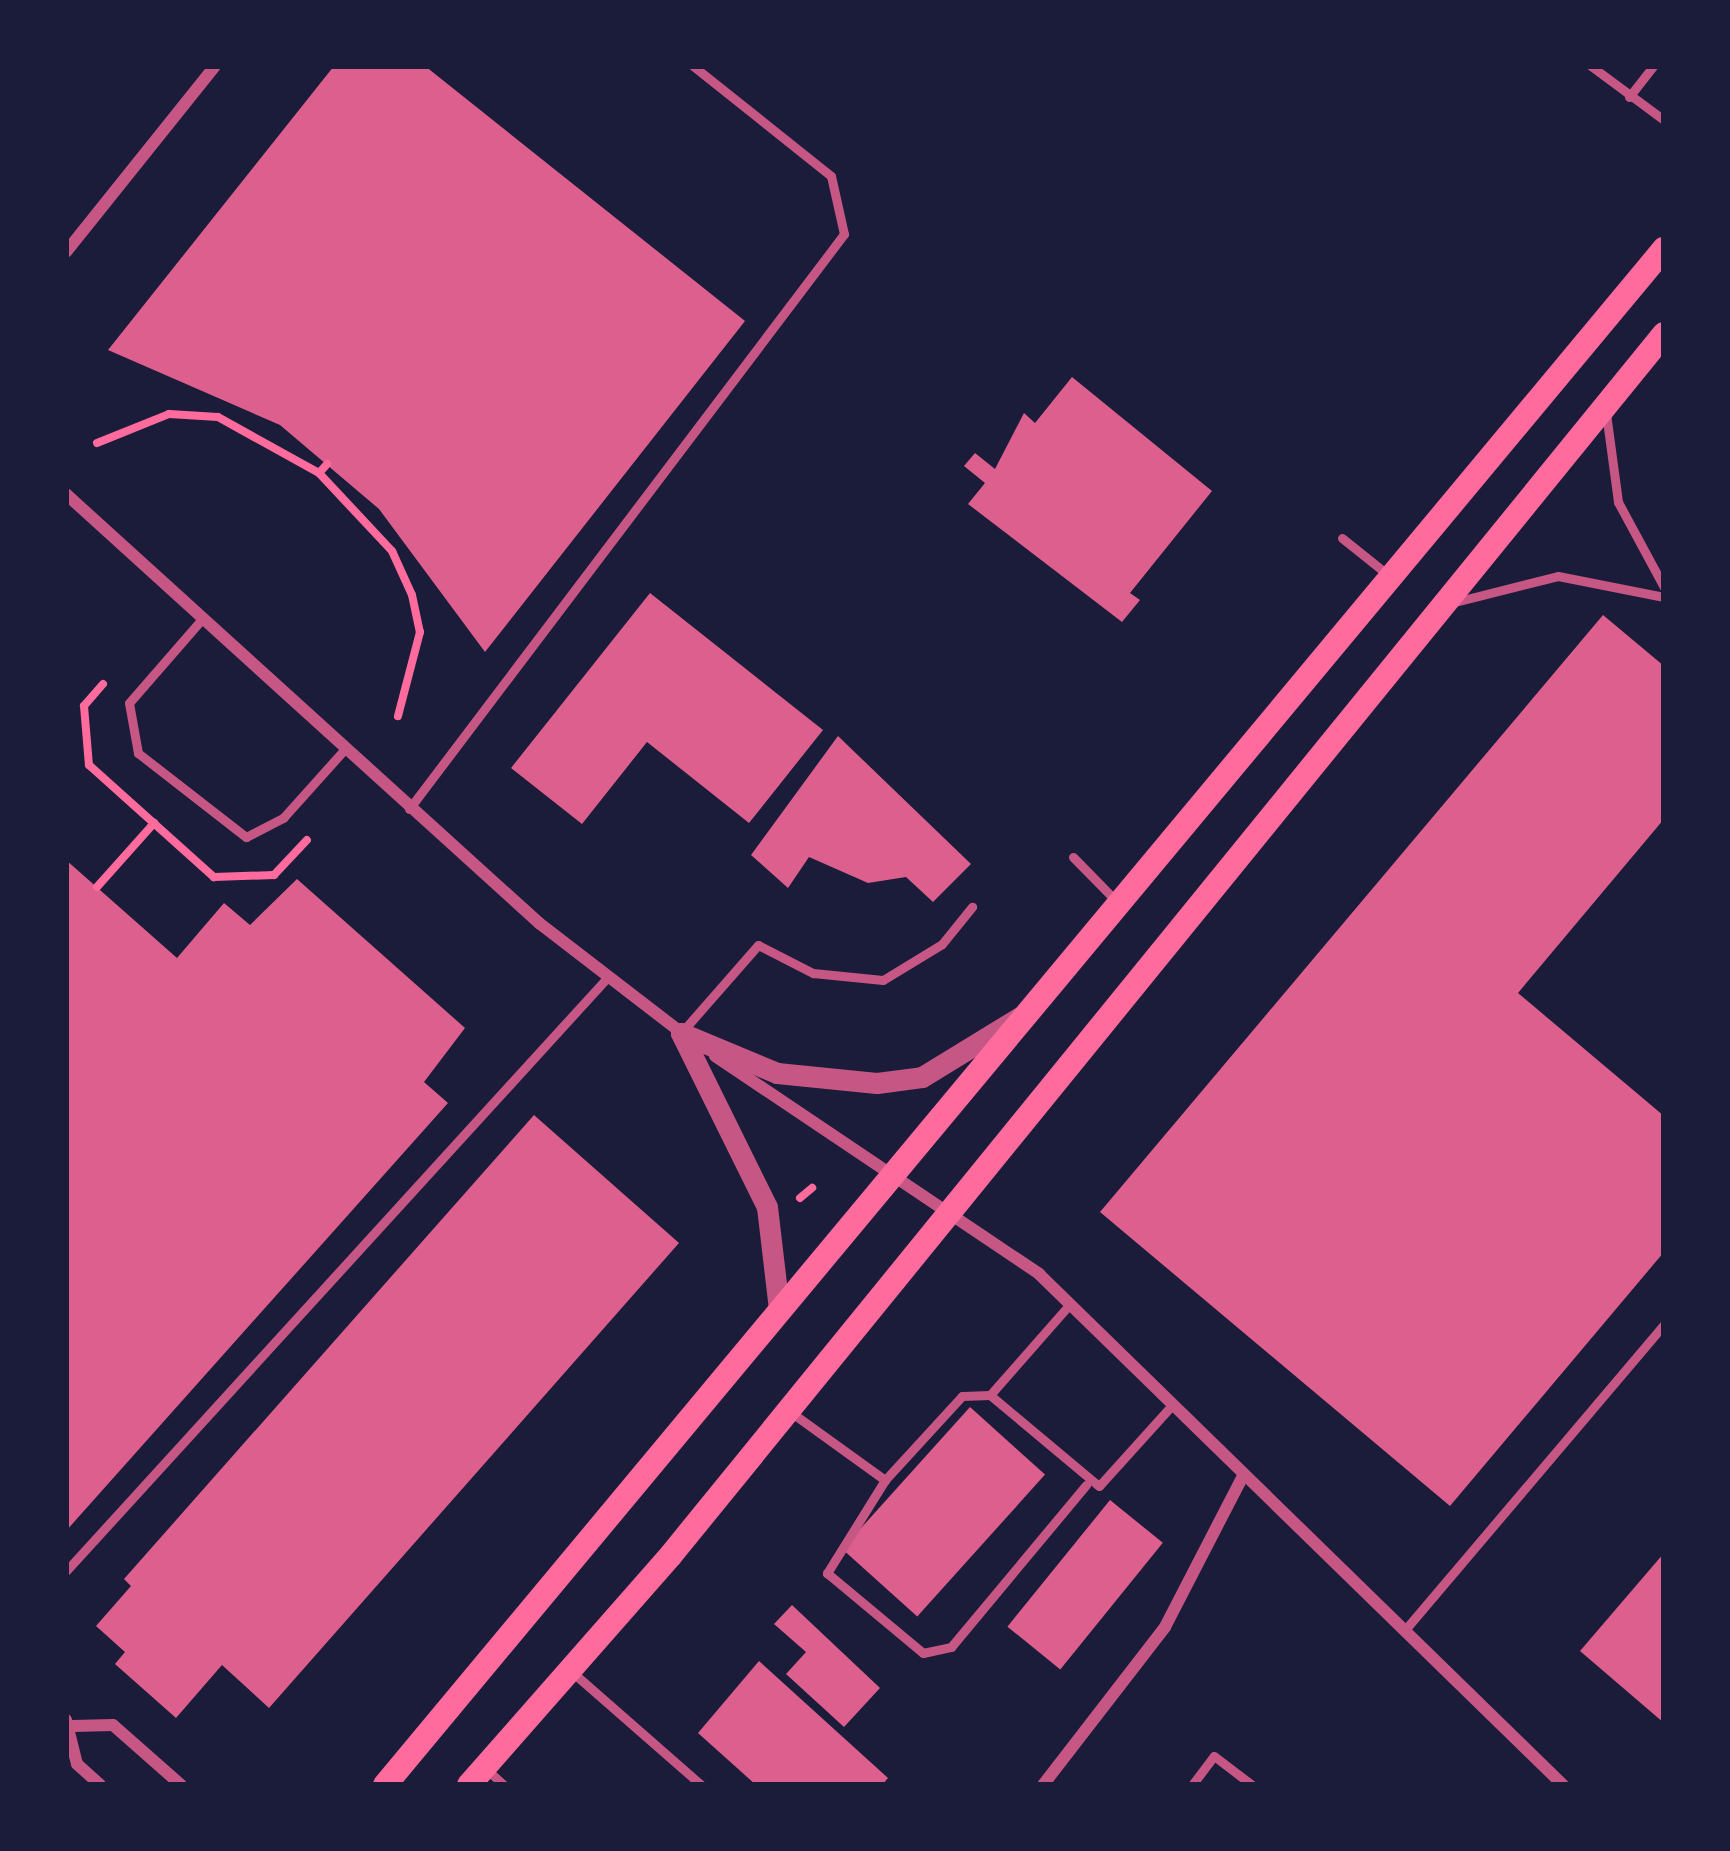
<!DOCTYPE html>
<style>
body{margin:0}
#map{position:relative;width:1730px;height:1851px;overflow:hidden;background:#1b1b3a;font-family:"PT Sans Narrow",sans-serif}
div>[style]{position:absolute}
.building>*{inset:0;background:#dd5f8e;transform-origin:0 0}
.path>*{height:8px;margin:-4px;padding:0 4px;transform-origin:4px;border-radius:4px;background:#ff6b9d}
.service>*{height:9px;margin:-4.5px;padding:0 4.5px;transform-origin:4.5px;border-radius:4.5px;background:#c65784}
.minor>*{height:12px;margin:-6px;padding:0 6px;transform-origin:6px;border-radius:6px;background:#c65784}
.tertiary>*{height:21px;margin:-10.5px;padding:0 10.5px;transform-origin:10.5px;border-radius:10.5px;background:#c65784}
.secondary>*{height:24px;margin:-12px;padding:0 12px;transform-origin:12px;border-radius:12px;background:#ff6b9d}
span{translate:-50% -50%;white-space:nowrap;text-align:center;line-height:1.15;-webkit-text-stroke:9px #1b1b3a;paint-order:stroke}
.frame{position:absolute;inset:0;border:69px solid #1b1b3a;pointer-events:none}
</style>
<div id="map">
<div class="building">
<i style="clip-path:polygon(334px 66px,425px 66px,745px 321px,485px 652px,379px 509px,280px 425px,108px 350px)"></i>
<i style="clip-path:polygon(1072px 377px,1212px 491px,1130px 593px,1140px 600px,1122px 622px,968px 504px,985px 483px,964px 466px,975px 453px,995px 469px,1024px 413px,1035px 423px)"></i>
<i style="clip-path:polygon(650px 593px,823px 730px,749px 823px,647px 742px,582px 824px,511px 768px)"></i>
<i style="clip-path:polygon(1603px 615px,1664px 666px,1664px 819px,1518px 993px,1664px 1116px,1664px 1252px,1450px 1506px,1100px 1212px)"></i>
<i style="clip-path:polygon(838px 736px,971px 864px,933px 902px,906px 877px,868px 883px,809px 857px,788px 888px,751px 855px)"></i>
<i style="clip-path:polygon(66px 860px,177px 958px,224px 903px,250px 925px,297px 879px,465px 1028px,424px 1082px,448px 1103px,66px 1531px)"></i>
<i style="clip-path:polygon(534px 1115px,679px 1243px,269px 1708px,222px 1665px,176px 1718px,115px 1664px,125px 1652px,96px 1626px,131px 1586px,124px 1579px)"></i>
<i style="left:970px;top:1407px;width:101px;height:191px;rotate:42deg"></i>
<i style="left:1110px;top:1500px;width:68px;height:163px;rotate:39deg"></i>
<i style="clip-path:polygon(1664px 1553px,1664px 1723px,1580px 1651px)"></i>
<i style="clip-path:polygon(792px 1605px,880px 1688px,844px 1727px,786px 1674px,806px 1652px,774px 1624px)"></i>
<i style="clip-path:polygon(759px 1661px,888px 1778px,882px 1785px,756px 1785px,698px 1733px)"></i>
</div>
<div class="path">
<i style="left:97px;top:443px;width:78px;rotate:-21.9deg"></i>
<i style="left:169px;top:414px;width:49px;rotate:3.5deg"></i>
<i style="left:218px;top:417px;width:115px;rotate:29deg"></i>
<i style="left:319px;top:473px;width:107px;rotate:46.9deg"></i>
<i style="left:392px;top:551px;width:48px;rotate:65.6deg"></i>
<i style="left:412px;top:595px;width:38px;rotate:78deg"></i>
<i style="left:420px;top:632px;width:87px;rotate:104.7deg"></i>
<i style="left:319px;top:473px;width:12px;rotate:-48deg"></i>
<i style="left:103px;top:684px;width:29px;rotate:131deg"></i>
<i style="left:84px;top:706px;width:59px;rotate:85.2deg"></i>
<i style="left:89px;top:765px;width:168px;rotate:41.9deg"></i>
<i style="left:214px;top:877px;width:60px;rotate:-1.9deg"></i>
<i style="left:274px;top:875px;width:48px;rotate:-46.7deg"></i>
<i style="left:97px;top:887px;width:86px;rotate:-48.3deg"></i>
<i style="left:800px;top:1198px;width:16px;rotate:-40deg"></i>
</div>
<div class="service">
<i style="left:1591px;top:66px;width:91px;rotate:36.5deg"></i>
<i style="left:1629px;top:97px;width:39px;rotate:-52deg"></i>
<i style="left:1606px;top:413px;width:90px;rotate:82.3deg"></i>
<i style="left:1618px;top:502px;width:97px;rotate:61.6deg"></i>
<i style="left:1342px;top:538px;width:58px;rotate:38.7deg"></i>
<i style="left:1451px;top:603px;width:110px;rotate:-14.2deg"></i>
<i style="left:1558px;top:576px;width:108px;rotate:11.2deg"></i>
<i style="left:202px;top:619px;width:111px;rotate:131deg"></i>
<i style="left:129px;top:703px;width:51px;rotate:79.8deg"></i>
<i style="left:138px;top:753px;width:137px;rotate:37.9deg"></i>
<i style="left:246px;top:837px;width:42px;rotate:-27.2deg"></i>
<i style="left:283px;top:818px;width:91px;rotate:-48.1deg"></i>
<i style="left:409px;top:809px;width:721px;rotate:-52.89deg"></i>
<i style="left:844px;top:234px;width:59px;rotate:-102.6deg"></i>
<i style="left:831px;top:176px;width:176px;rotate:-141.4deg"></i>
<i style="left:1073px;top:857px;width:64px;rotate:45.6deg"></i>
<i style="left:681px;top:1033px;width:117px;rotate:-48.8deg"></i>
<i style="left:758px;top:945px;width:62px;rotate:27deg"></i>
<i style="left:813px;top:973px;width:70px;rotate:5.7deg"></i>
<i style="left:883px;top:980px;width:69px;rotate:-31.4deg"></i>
<i style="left:942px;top:944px;width:48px;rotate:-51deg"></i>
<i style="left:990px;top:1395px;width:142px;rotate:39.9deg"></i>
<i style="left:1099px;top:1486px;width:110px;rotate:-47.9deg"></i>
<i style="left:792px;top:1413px;width:115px;rotate:35.8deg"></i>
<i style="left:885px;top:1480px;width:114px;rotate:-47.5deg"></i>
<i style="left:962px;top:1396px;width:28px;rotate:-2deg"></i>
<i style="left:990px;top:1395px;width:121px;rotate:-48.7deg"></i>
<i style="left:885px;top:1480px;width:110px;rotate:121.9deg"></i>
<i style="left:827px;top:1573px;width:125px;rotate:39.8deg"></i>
<i style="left:923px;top:1653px;width:29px;rotate:-12deg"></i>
<i style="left:951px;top:1647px;width:211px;rotate:-50.2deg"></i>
<i style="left:66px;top:1571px;width:801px;rotate:-47.63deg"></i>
<i style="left:1404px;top:1631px;width:402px;rotate:-49.7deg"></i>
<i style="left:571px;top:1671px;width:173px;rotate:41.2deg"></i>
<i style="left:485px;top:1768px;width:25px;rotate:42deg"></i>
<i style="left:1192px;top:1785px;width:36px;rotate:-53deg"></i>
<i style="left:1214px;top:1756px;width:48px;rotate:37.3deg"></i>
</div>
<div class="minor">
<i style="left:66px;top:252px;width:238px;rotate:-51.3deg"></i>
<i style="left:66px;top:494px;width:639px;rotate:42.21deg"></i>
<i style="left:539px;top:923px;width:182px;rotate:37.6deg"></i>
<i style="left:715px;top:1056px;width:391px;rotate:33.9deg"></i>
<i style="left:1039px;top:1274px;width:732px;rotate:44.28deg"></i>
<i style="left:66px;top:1720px;width:45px;rotate:76deg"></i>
<i style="left:77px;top:1764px;width:31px;rotate:42deg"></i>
<i style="left:73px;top:1726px;width:40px;rotate:-1.4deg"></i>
<i style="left:113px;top:1725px;width:91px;rotate:41.4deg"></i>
<i style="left:1043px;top:1785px;width:200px;rotate:-52.3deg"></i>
<i style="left:1165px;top:1627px;width:172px;rotate:-62.7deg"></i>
</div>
<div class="tertiary">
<i style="left:681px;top:1033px;width:104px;rotate:22.6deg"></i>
<i style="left:777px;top:1073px;width:100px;rotate:5.7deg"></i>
<i style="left:877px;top:1083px;width:45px;rotate:-7.6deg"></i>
<i style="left:922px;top:1077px;width:115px;rotate:-31.5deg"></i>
<i style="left:681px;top:1033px;width:194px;rotate:63.7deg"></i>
<i style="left:767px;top:1207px;width:103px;rotate:83.3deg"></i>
</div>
<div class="secondary">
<i style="left:385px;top:1785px;width:1999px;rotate:-50.22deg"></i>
<i style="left:469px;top:1785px;width:306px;rotate:-48.7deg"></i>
<i style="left:671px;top:1555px;width:1574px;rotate:-50.88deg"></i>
</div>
<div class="frame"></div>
</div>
